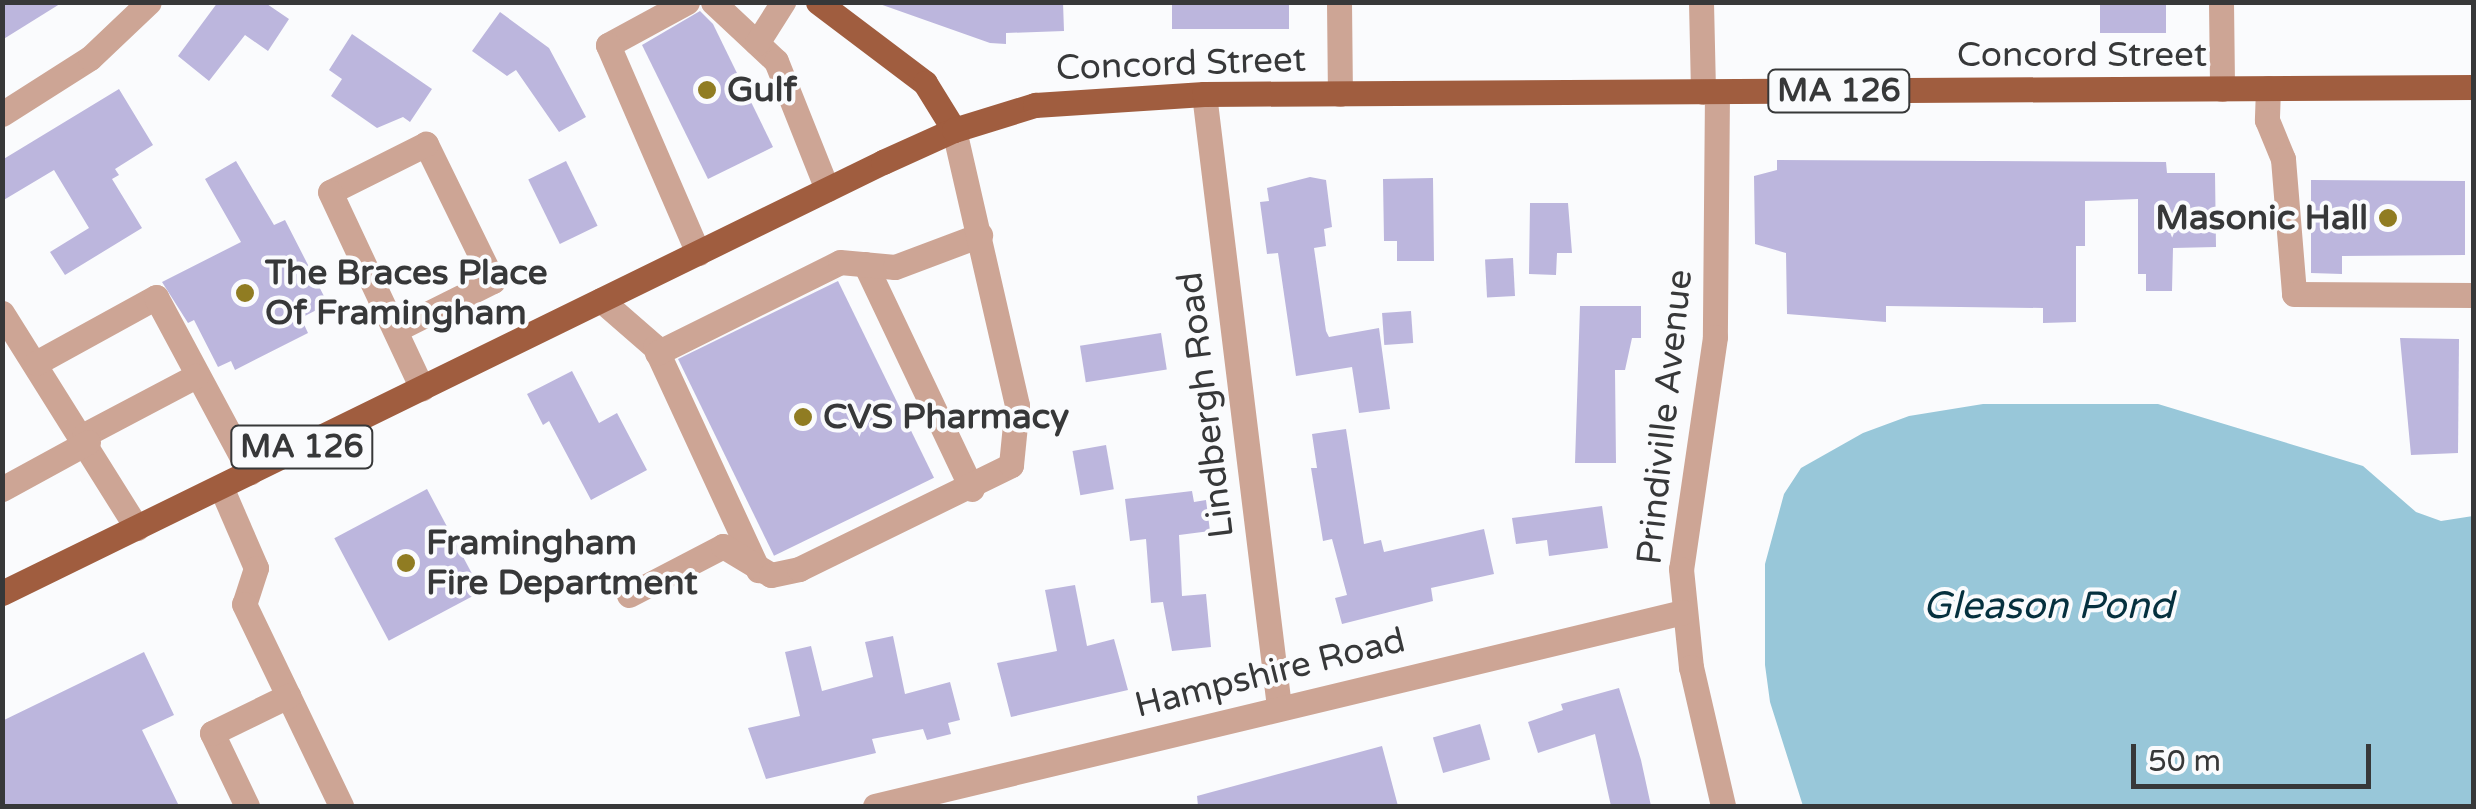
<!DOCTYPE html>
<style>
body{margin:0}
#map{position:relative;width:2476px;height:809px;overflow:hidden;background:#fafbfd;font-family:"Varela Round",sans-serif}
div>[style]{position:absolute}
.water>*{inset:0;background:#98c7d9}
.building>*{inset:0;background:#bcb6dd;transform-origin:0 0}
.minor>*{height:25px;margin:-12.5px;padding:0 12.5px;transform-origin:12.5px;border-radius:12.5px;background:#cda595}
.major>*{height:25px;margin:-12.5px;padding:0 12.5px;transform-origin:12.5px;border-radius:12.5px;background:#a05d3f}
.dots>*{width:28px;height:28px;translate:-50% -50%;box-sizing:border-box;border:5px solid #fafbfd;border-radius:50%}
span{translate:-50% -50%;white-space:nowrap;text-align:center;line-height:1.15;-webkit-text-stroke:8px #fafbfd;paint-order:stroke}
.shield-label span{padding:2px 8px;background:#fafbfd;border:2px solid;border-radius:8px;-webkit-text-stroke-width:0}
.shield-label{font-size:32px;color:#373839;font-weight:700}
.street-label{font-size:35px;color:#373839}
.poi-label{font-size:35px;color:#373839;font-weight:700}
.left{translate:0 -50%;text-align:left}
.right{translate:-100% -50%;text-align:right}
.water-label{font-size:38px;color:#05303e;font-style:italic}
.frame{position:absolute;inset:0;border:5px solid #373839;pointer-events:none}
.scale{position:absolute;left:2131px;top:744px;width:240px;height:45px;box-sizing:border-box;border:5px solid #373839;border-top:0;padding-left:12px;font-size:30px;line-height:35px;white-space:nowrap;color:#373839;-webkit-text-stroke:8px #fafbfd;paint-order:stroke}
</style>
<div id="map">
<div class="water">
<i style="clip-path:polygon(1983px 404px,2158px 404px,2363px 466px,2416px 512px,2441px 521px,2473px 516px,2473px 806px,1803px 806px,1770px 702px,1765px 665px,1765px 564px,1784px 494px,1801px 468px,1863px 433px,1909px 416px)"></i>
</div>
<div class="building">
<i style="clip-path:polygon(2px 2px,63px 2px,2px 40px)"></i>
<i style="clip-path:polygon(218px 2px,264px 2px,289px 19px,268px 51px,245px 35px,209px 81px,178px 56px)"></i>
<i style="clip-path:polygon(874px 2px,1063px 2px,1064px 31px,1006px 33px,1006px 44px,990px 43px)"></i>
<i style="left:1172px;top:2px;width:117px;height:27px"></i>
<i style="left:2100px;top:2px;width:66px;height:31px"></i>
<i style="clip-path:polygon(700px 11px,713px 24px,773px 147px,708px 179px,642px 45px)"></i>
<i style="clip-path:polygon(500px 12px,549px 48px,586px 117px,559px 132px,516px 70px,507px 76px,472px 51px)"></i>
<i style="clip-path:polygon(352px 34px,432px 89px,410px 122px,403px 117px,377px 128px,331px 96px,342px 79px,329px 70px)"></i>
<i style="clip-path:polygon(119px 89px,153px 145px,115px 169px,119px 175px,112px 179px,142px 228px,65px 275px,50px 252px,89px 228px,54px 170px,2px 201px,2px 160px)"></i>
<i style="clip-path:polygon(1777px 160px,2166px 162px,2167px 173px,2215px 173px,2216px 247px,2173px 248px,2172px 291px,2146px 291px,2146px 274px,2138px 274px,2138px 199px,2085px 201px,2085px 246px,2076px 246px,2076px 322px,2043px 323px,2043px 308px,1886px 306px,1886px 322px,1787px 314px,1786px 253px,1755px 244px,1754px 176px,1777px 170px)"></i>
<i style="clip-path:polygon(236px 161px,274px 225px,285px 220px,328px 304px,301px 318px,308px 333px,235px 370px,231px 361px,218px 367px,194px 320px,188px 323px,162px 282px,241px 242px,205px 179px)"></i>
<i style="left:566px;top:161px;width:72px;height:42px;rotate:64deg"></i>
<i style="clip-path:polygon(1310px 177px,1326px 180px,1332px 227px,1324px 229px,1326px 246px,1314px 248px,1326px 331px,1329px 337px,1379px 328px,1390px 409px,1359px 413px,1352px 367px,1296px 376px,1278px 253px,1267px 254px,1260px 202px,1269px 201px,1267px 188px)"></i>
<i style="clip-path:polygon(1433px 178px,1434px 261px,1397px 261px,1397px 241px,1384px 241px,1383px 179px)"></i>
<i style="clip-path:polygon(2311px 180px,2465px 181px,2465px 255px,2342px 256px,2342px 274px,2311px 273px)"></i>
<i style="clip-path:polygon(1530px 203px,1568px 203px,1572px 253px,1557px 253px,1556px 275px,1529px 274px)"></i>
<i style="left:1513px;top:258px;width:38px;height:28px;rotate:87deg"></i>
<i style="left:838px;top:281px;width:219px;height:178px;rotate:64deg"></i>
<i style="clip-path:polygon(1580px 306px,1641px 306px,1641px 338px,1632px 338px,1625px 370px,1615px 370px,1616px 463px,1575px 463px)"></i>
<i style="left:1411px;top:311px;width:32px;height:29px;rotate:86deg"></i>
<i style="left:1161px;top:333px;width:37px;height:82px;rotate:81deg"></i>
<i style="clip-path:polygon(2400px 338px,2459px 339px,2458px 453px,2411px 455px)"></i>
<i style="clip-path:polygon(572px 371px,599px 423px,617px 413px,647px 470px,591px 500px,549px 421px,543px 425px,527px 394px)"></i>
<i style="clip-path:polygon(1346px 429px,1364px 544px,1381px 540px,1384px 552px,1484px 529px,1494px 574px,1431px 588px,1433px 601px,1342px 624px,1335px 598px,1347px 595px,1332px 539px,1323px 541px,1311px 468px,1317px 468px,1312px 434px)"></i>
<i style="left:1106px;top:445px;width:45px;height:34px;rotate:80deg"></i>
<i style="left:427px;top:489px;width:116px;height:105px;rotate:62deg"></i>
<i style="clip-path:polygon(1192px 491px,1194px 502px,1206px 500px,1210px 531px,1179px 535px,1182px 596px,1206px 594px,1211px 647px,1172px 651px,1163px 602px,1151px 603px,1146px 539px,1130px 541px,1125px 499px)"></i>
<i style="clip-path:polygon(1602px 506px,1608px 548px,1549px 556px,1547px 540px,1516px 544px,1512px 518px)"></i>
<i style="clip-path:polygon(1075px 585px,1087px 646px,1114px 639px,1128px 690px,1011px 717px,997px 663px,1057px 651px,1045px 590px)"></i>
<i style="clip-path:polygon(893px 636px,905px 694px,950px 682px,960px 720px,948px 723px,951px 734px,927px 740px,923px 729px,872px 739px,876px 753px,766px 779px,748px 728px,800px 716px,785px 652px,811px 646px,822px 691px,873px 677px,865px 642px)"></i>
<i style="clip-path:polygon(144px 652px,174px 715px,142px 730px,179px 806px,2px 806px,2px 721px)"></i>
<i style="clip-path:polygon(1619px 688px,1641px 760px,1651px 806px,1611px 806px,1595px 734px,1538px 753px,1528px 722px,1563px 710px,1561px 704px)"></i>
<i style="left:1480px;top:724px;width:37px;height:49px;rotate:74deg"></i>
<i style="clip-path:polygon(1382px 746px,1398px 806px,1198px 806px,1197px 796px)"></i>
</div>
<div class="minor">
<i style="left:687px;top:2px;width:90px;rotate:151.4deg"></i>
<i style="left:608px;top:45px;width:227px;rotate:66.6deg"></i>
<i style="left:713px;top:2px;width:86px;rotate:43.1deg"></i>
<i style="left:776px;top:61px;width:138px;rotate:68.3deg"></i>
<i style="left:1339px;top:2px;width:92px;rotate:89.4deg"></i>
<i style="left:1701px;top:2px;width:90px;rotate:88.7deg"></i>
<i style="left:2221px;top:2px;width:87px;rotate:89.3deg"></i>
<i style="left:757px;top:43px;width:49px;rotate:-57.6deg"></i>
<i style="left:2268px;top:88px;width:32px;rotate:92deg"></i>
<i style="left:2267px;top:120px;width:42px;rotate:67.7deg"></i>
<i style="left:2283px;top:159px;width:135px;rotate:85.3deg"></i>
<i style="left:2294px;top:294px;width:180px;rotate:0.3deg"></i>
<i style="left:1717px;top:92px;width:245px;rotate:90.5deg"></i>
<i style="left:1715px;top:337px;width:234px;rotate:98.3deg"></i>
<i style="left:1681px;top:569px;width:99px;rotate:84.2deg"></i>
<i style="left:1691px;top:667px;width:143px;rotate:77deg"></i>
<i style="left:1204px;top:94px;width:618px;rotate:83.02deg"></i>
<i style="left:2px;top:114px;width:104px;rotate:-32.5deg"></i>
<i style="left:90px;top:58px;width:81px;rotate:-43.5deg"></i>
<i style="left:865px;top:264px;width:249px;rotate:64.6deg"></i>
<i style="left:601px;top:300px;width:72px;rotate:41deg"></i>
<i style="left:655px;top:347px;width:246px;rotate:65.2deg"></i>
<i style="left:2px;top:313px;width:254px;rotate:57.9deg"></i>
<i style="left:397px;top:329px;width:107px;rotate:-26.6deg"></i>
<i style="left:493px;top:281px;width:153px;rotate:-116.1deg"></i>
<i style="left:426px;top:144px;width:107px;rotate:153.4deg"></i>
<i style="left:330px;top:192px;width:217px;rotate:64.9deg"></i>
<i style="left:657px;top:353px;width:204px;rotate:-26.4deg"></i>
<i style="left:840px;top:262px;width:55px;rotate:5.2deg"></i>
<i style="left:895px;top:267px;width:91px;rotate:-20.6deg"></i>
<i style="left:36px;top:363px;width:137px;rotate:-28.8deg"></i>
<i style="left:156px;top:297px;width:199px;rotate:61.8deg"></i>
<i style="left:84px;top:435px;width:127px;rotate:-27.8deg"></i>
<i style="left:221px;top:487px;width:88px;rotate:66.6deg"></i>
<i style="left:256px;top:568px;width:38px;rotate:108deg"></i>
<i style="left:244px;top:604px;width:224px;rotate:64.3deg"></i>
<i style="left:2px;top:489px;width:98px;rotate:-28.7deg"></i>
<i style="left:629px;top:595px;width:106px;rotate:-27.5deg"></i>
<i style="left:723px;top:546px;width:56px;rotate:31.1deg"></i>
<i style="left:771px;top:575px;width:29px;rotate:-12deg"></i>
<i style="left:799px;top:569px;width:236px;rotate:-26.1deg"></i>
<i style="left:1011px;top:465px;width:60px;rotate:-84.3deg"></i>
<i style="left:1017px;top:405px;width:282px;rotate:-102.9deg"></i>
<i style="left:247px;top:806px;width:81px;rotate:-115.6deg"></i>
<i style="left:212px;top:733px;width:85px;rotate:-26deg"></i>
<i style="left:875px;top:806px;width:831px;rotate:-13.5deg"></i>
</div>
<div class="major">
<i style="left:818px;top:2px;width:134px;rotate:37.1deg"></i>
<i style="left:925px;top:83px;width:55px;rotate:58.3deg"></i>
<i style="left:2px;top:593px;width:981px;rotate:-26.07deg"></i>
<i style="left:883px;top:162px;width:78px;rotate:-24.3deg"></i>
<i style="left:954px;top:130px;width:85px;rotate:-17.2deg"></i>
<i style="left:1035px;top:105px;width:169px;rotate:-3.7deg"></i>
<i style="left:1204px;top:94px;width:1270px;rotate:-0.32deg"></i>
</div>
<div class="dots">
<i style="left:707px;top:90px;background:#907c22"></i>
<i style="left:2388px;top:218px;background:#907c22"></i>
<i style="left:245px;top:293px;background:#907c22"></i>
<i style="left:803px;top:417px;background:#907c22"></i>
<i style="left:406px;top:563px;background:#907c22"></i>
</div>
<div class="shield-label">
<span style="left:1839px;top:91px">MA 126</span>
<span style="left:302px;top:447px">MA 126</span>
</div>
<div class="street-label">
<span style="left:2082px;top:55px">Concord Street</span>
<span style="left:1181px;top:64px;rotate:-2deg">Concord Street</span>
<span style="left:1206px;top:405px;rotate:-97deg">Lindbergh Road</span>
<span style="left:1665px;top:417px;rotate:-84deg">Prindiville Avenue</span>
<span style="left:1270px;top:673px;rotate:-14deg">Hampshire Road</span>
</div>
<div class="poi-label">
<span class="left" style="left:727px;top:90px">Gulf</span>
<span class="right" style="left:2368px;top:218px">Masonic Hall</span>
<span class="left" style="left:265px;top:293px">The Braces Place<br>Of Framingham</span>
<span class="left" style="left:823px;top:417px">CVS Pharmacy</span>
<span class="left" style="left:426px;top:563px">Framingham<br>Fire Department</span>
</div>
<div class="water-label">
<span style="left:2048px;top:607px">Gleason Pond</span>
</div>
<div class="frame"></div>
<div class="scale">50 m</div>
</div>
